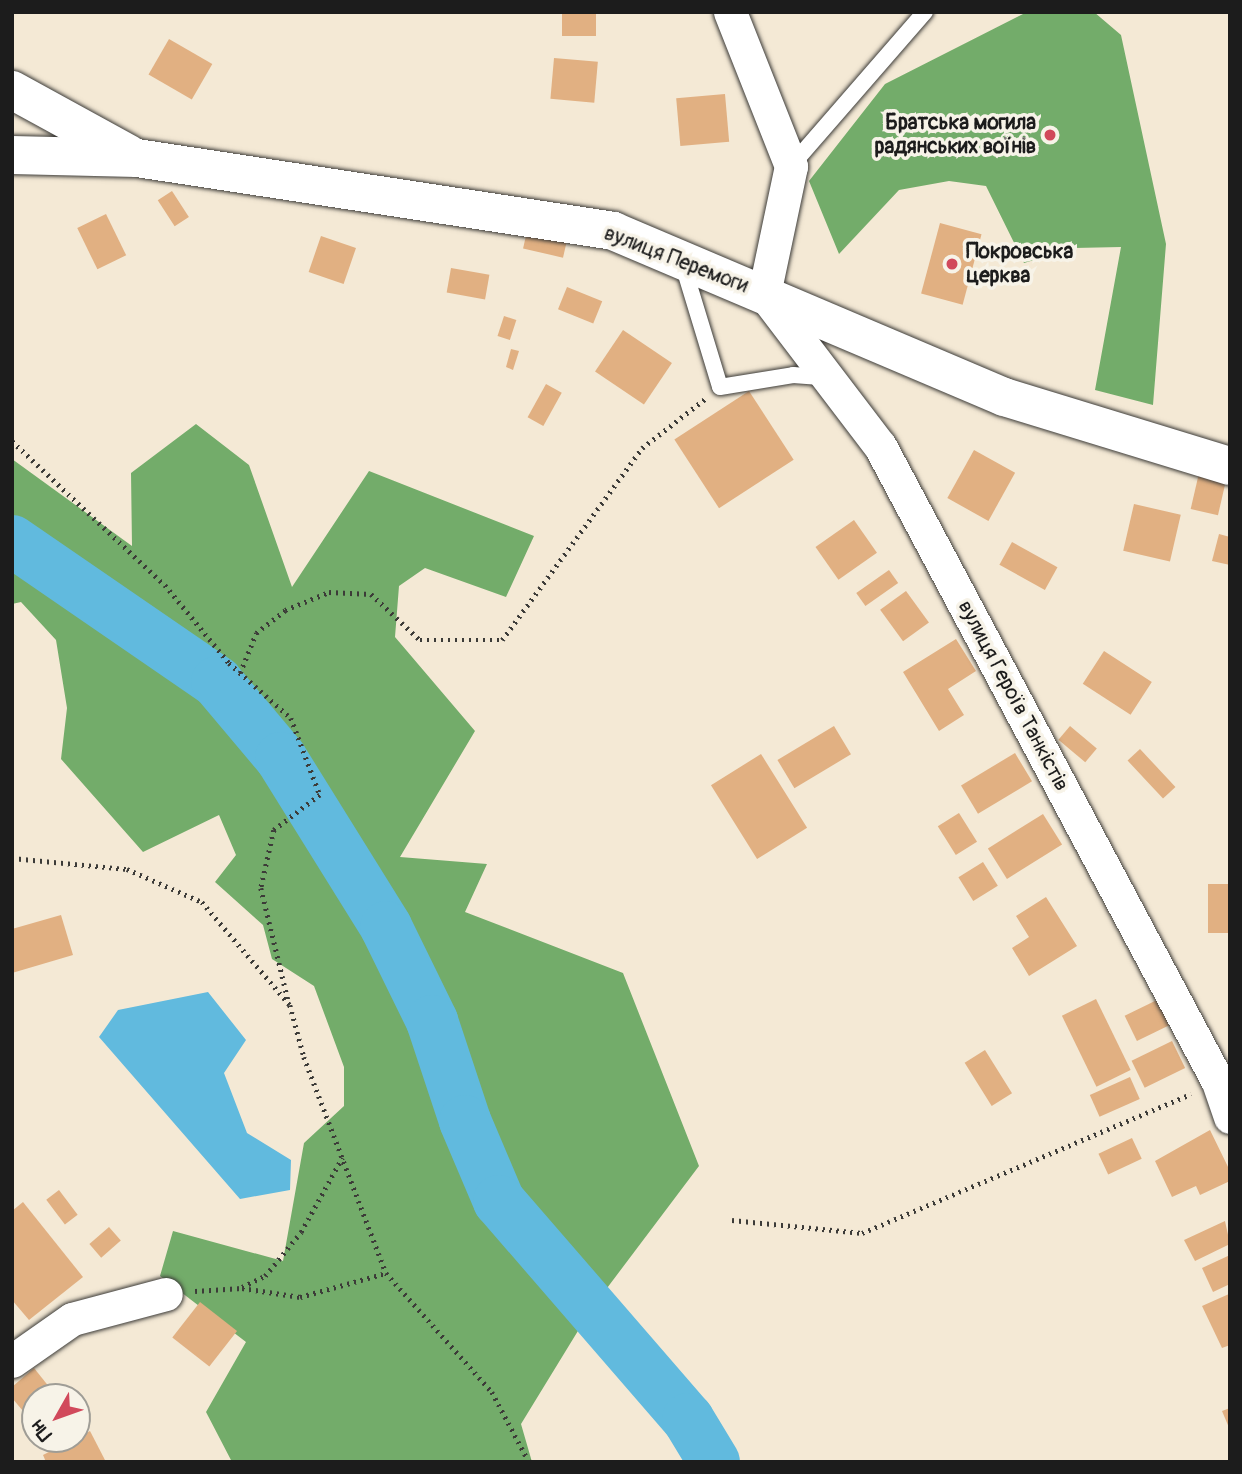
<!DOCTYPE html>
<meta charset="utf-8">
<style>
body{margin:0}
#map{position:relative;width:1242px;height:1474px;overflow:hidden;background:#f4e9d5;font-family:Pangolin,sans-serif}
div>[style]{position:absolute}
.forest>*{inset:0;background:#73ac6a}
.water>*{inset:0;background:#61bade}
.river>*{height:52px;margin:-26px;padding:0 26px;transform-origin:26px;border-radius:26px;background:#61bade}
.building>*{inset:0;background:#e1b082;transform-origin:0 0}
.path>*{height:4.5px;margin-top:-2.25px;transform-origin:0;background:repeating-linear-gradient(90deg,#3c3b38 0 2px,transparent 0 7px)}
.roads{filter:drop-shadow(0 0 2px #3c3b38) drop-shadow(0 0 2px #3c3b38)}
.lane>*{height:16px;margin:-8px;padding:0 8px;transform-origin:8px;border-radius:8px;background:#fff}
.street>*{height:33px;margin:-16.5px;padding:0 16.5px;transform-origin:16.5px;border-radius:16.5px;background:#fff}
.secondary>*{height:38px;margin:-19px;padding:0 19px;transform-origin:19px;border-radius:19px;background:#fff}
.dots>*{width:19px;height:19px;translate:-50% -50%;box-sizing:border-box;border:4px solid #f7f3e8;border-radius:50%}
span{translate:-50% -50%;white-space:nowrap;text-align:center;line-height:1.15;-webkit-text-stroke:7px #f7f3e8;paint-order:stroke}
.poi-label{font-size:21px;color:#1c1c1c;font-weight:700}
.right{translate:-100% -50%;text-align:right}
.left{translate:0 -50%;text-align:left}
.street-label{font-size:21px;color:#1c1c1c}
.frame{position:absolute;inset:0;border:14px solid #1c1c1c;pointer-events:none}
.north{position:absolute;left:21px;top:1383px;width:70px;height:70px;box-sizing:border-box;background:#f7f3e8;border:2px solid #9f9d96;border-radius:50%;rotate:230deg;font-size:19px;font-weight:700;line-height:28px;text-align:center;color:#1c1c1c}
.north::after{content:'';display:block;margin:auto;width:24px;height:32px;background:#d1495b;clip-path:polygon(50% 0,100% 100%,50% 72%,0 100%)}
</style>
<div id="map">
<div class="forest">
<i style="clip-path:polygon(1027px 12px,1094px 12px,1121px 35px,1166px 244px,1153px 405px,1095px 390px,1121px 247px,1074px 248px,1024px 263px,986px 186px,949px 181px,899px 190px,839px 254px,809px 181px,885px 84px)"></i>
<i style="clip-path:polygon(196px 424px,249px 465px,292px 587px,369px 471px,534px 536px,506px 597px,425px 568px,399px 586px,395px 637px,475px 731px,400px 857px,487px 864px,465px 912px,623px 973px,699px 1166px,592px 1308px,521px 1424px,532px 1462px,232px 1462px,206px 1412px,246px 1342px,160px 1276px,173px 1231px,283px 1261px,304px 1143px,344px 1106px,344px 1067px,314px 986px,272px 959px,263px 925px,215px 882px,236px 855px,219px 815px,143px 852px,61px 759px,67px 708px,56px 640px,21px 602px,12px 604px,12px 459px,132px 546px,131px 473px)"></i>
</div>
<div class="water">
<i style="clip-path:polygon(208px 992px,246px 1040px,224px 1073px,247px 1133px,291px 1160px,290px 1190px,240px 1199px,99px 1037px,118px 1010px)"></i>
</div>
<div class="river">
<i style="left:12px;top:541px;width:249px;rotate:34.5deg"></i>
<i style="left:217px;top:682px;width:99px;rotate:49.9deg"></i>
<i style="left:281px;top:758px;width:199px;rotate:58.1deg"></i>
<i style="left:386px;top:927px;width:105px;rotate:63.9deg"></i>
<i style="left:432px;top:1021px;width:105px;rotate:71.7deg"></i>
<i style="left:465px;top:1121px;width:87px;rotate:67deg"></i>
<i style="left:499px;top:1201px;width:289px;rotate:49.1deg"></i>
<i style="left:688px;top:1419px;width:50px;rotate:58.8deg"></i>
</div>
<div class="building">
<i style="left:562px;top:12px;width:34px;height:24px"></i>
<i style="left:169px;top:39px;width:50px;height:41px;rotate:30deg"></i>
<i style="left:554px;top:58px;width:44px;height:41px;rotate:5deg"></i>
<i style="left:725px;top:94px;width:48px;height:49px;rotate:85deg"></i>
<i style="left:172px;top:191px;width:31px;height:17px;rotate:57deg"></i>
<i style="left:106px;top:214px;width:46px;height:32px;rotate:64deg"></i>
<i style="left:940px;top:223px;width:43px;height:73px;rotate:15deg"></i>
<i style="left:528px;top:227px;width:41px;height:22px;rotate:13deg"></i>
<i style="left:321px;top:236px;width:37px;height:38px;rotate:19deg"></i>
<i style="left:451px;top:268px;width:39px;height:25px;rotate:10deg"></i>
<i style="left:567px;top:287px;width:38px;height:24px;rotate:22deg"></i>
<i style="left:504px;top:316px;width:13px;height:21px;rotate:18deg"></i>
<i style="left:623px;top:330px;width:59px;height:50px;rotate:34deg"></i>
<i style="clip-path:polygon(511px 349px,519px 351px,513px 370px,506px 367px)"></i>
<i style="left:546px;top:384px;width:18px;height:38px;rotate:29deg"></i>
<i style="left:749px;top:391px;width:82px;height:89px;rotate:57deg"></i>
<i style="left:974px;top:450px;width:47px;height:55px;rotate:29deg"></i>
<i style="left:1199px;top:473px;width:28px;height:37px;rotate:13deg"></i>
<i style="left:1134px;top:504px;width:48px;height:48px;rotate:13deg"></i>
<i style="left:854px;top:520px;width:40px;height:47px;rotate:55deg"></i>
<i style="clip-path:polygon(1219px 534px,1230px 537px,1230px 565px,1212px 561px)"></i>
<i style="left:1012px;top:542px;width:52px;height:26px;rotate:29deg"></i>
<i style="left:889px;top:570px;width:16px;height:40px;rotate:55deg"></i>
<i style="left:906px;top:591px;width:39px;height:32px;rotate:54deg"></i>
<i style="clip-path:polygon(956px 639px,976px 671px,948px 689px,964px 715px,939px 731px,903px 672px)"></i>
<i style="left:1104px;top:651px;width:57px;height:39px;rotate:33deg"></i>
<i style="left:834px;top:726px;width:33px;height:66px;rotate:59deg"></i>
<i style="left:1070px;top:726px;width:35px;height:18px;rotate:40deg"></i>
<i style="left:1140px;top:749px;width:52px;height:17px;rotate:47deg"></i>
<i style="left:1015px;top:753px;width:33px;height:63px;rotate:59deg"></i>
<i style="left:761px;top:754px;width:87px;height:59px;rotate:58deg"></i>
<i style="left:959px;top:813px;width:34px;height:25px;rotate:58deg"></i>
<i style="left:1043px;top:814px;width:36px;height:65px;rotate:58deg"></i>
<i style="left:983px;top:862px;width:28px;height:29px;rotate:58deg"></i>
<i style="left:1230px;top:884px;width:49px;height:22px;rotate:90deg"></i>
<i style="clip-path:polygon(1046px 897px,1077px 946px,1029px 976px,1012px 948px,1029px 937px,1016px 916px)"></i>
<i style="clip-path:polygon(61px 915px,73px 955px,12px 973px,12px 929px)"></i>
<i style="left:1096px;top:999px;width:79px;height:38px;rotate:64deg"></i>
<i style="left:1157px;top:1000px;width:28px;height:36px;rotate:64deg"></i>
<i style="left:1172px;top:1041px;width:30px;height:45px;rotate:64deg"></i>
<i style="left:985px;top:1050px;width:51px;height:24px;rotate:58deg"></i>
<i style="left:1130px;top:1077px;width:24px;height:44px;rotate:66deg"></i>
<i style="clip-path:polygon(1210px 1130px,1230px 1171px,1230px 1181px,1200px 1195px,1196px 1186px,1172px 1197px,1155px 1161px)"></i>
<i style="left:1132px;top:1138px;width:23px;height:37px;rotate:65deg"></i>
<i style="left:59px;top:1190px;width:31px;height:16px;rotate:53deg"></i>
<i style="clip-path:polygon(23px 1202px,83px 1277px,29px 1320px,12px 1300px,12px 1211px)"></i>
<i style="clip-path:polygon(1225px 1221px,1230px 1244px,1195px 1261px,1184px 1240px)"></i>
<i style="left:109px;top:1227px;width:18px;height:26px;rotate:49deg"></i>
<i style="clip-path:polygon(1230px 1255px,1230px 1284px,1213px 1292px,1202px 1268px)"></i>
<i style="clip-path:polygon(1229px 1294px,1230px 1345px,1222px 1348px,1202px 1306px)"></i>
<i style="left:200px;top:1302px;width:47px;height:45px;rotate:38deg"></i>
<i style="clip-path:polygon(34px 1368px,50px 1388px,23px 1411px,12px 1398px,12px 1387px)"></i>
<i style="clip-path:polygon(1230px 1408px,1230px 1430px,1222px 1411px)"></i>
<i style="clip-path:polygon(90px 1431px,106px 1462px,46px 1462px,43px 1455px)"></i>
</div>
<div class="path">
<i style="left:12px;top:441px;width:210px;rotate:43.3deg"></i>
<i style="left:165px;top:585px;width:101px;rotate:50.6deg"></i>
<i style="left:229px;top:663px;width:83px;rotate:41.6deg"></i>
<i style="left:291px;top:718px;width:82px;rotate:69.4deg"></i>
<i style="left:320px;top:795px;width:58px;rotate:142.7deg"></i>
<i style="left:274px;top:830px;width:59px;rotate:102.6deg"></i>
<i style="left:261px;top:888px;width:119px;rotate:76.4deg"></i>
<i style="left:240px;top:673px;width:43px;rotate:-68.2deg"></i>
<i style="left:256px;top:633px;width:37px;rotate:-38deg"></i>
<i style="left:285px;top:610px;width:48px;rotate:-22.2deg"></i>
<i style="left:329px;top:592px;width:42px;rotate:2.7deg"></i>
<i style="left:371px;top:594px;width:67px;rotate:43.2deg"></i>
<i style="left:420px;top:640px;width:82px"></i>
<i style="left:502px;top:640px;width:238px;rotate:-53.9deg"></i>
<i style="left:642px;top:448px;width:80px;rotate:-37.9deg"></i>
<i style="left:12px;top:858px;width:116px;rotate:5.5deg"></i>
<i style="left:127px;top:869px;width:82px;rotate:23.7deg"></i>
<i style="left:202px;top:902px;width:135px;rotate:49.5deg"></i>
<i style="left:290px;top:1005px;width:54px;rotate:74.9deg"></i>
<i style="left:304px;top:1057px;width:231px;rotate:69.2deg"></i>
<i style="left:386px;top:1273px;width:159px;rotate:48.3deg"></i>
<i style="left:492px;top:1392px;width:79px;rotate:62.1deg"></i>
<i style="left:732px;top:1220px;width:131px;rotate:5.7deg"></i>
<i style="left:862px;top:1233px;width:357px;rotate:-22.9deg"></i>
<i style="left:242px;top:1287px;width:25px;rotate:-26deg"></i>
<i style="left:265px;top:1276px;width:57px;rotate:-50.7deg"></i>
<i style="left:301px;top:1232px;width:85px;rotate:-61deg"></i>
<i style="left:195px;top:1291px;width:47px;rotate:-3.7deg"></i>
<i style="left:242px;top:1288px;width:59px;rotate:8.8deg"></i>
<i style="left:300px;top:1297px;width:89px;rotate:-15.6deg"></i>
</div>
<div class="roads">
<div class="lane">
<i style="left:791px;top:166px;width:204px;rotate:-49deg"></i>
<i style="left:683px;top:265px;width:127px;rotate:73.1deg"></i>
<i style="left:720px;top:387px;width:74px;rotate:-9.3deg"></i>
<i style="left:793px;top:375px;width:31px;rotate:4deg"></i>
</div>
<div class="street">
<i style="left:730px;top:12px;width:166px;rotate:68.4deg"></i>
<i style="left:791px;top:166px;width:131px;rotate:101.9deg"></i>
<i style="left:764px;top:294px;width:191px;rotate:52.7deg"></i>
<i style="left:880px;top:446px;width:720px;rotate:62.01deg"></i>
<i style="left:1218px;top:1082px;width:37px;rotate:71deg"></i>
<i style="left:12px;top:1361px;width:73px;rotate:-35deg"></i>
<i style="left:72px;top:1319px;width:97px;rotate:-14.9deg"></i>
</div>
<div class="secondary">
<i style="left:12px;top:90px;width:133px;rotate:28.7deg"></i>
<i style="left:12px;top:155px;width:125px;rotate:1.4deg"></i>
<i style="left:137px;top:158px;width:482px;rotate:8.7deg"></i>
<i style="left:613px;top:231px;width:425px;rotate:23deg"></i>
<i style="left:1004px;top:397px;width:236px;rotate:17deg"></i>
</div>
</div>
<div class="dots">
<i style="left:1050px;top:135px;background:#d1495b"></i>
<i style="left:952px;top:264px;background:#d1495b"></i>
</div>
<div class="poi-label">
<span class="right" style="left:1036px;top:135px">Братська могила<br>радянських воїнів</span>
<span class="left" style="left:966px;top:264px">Покровська<br>церква</span>
</div>
<div class="street-label">
<span style="left:676px;top:260px;rotate:21deg">вулиця Перемоги</span>
<span style="left:1013px;top:696px;rotate:62deg">вулиця Героїв Танкістів</span>
</div>
<div class="frame"></div>
<div class="north">Пн</div>
</div>
